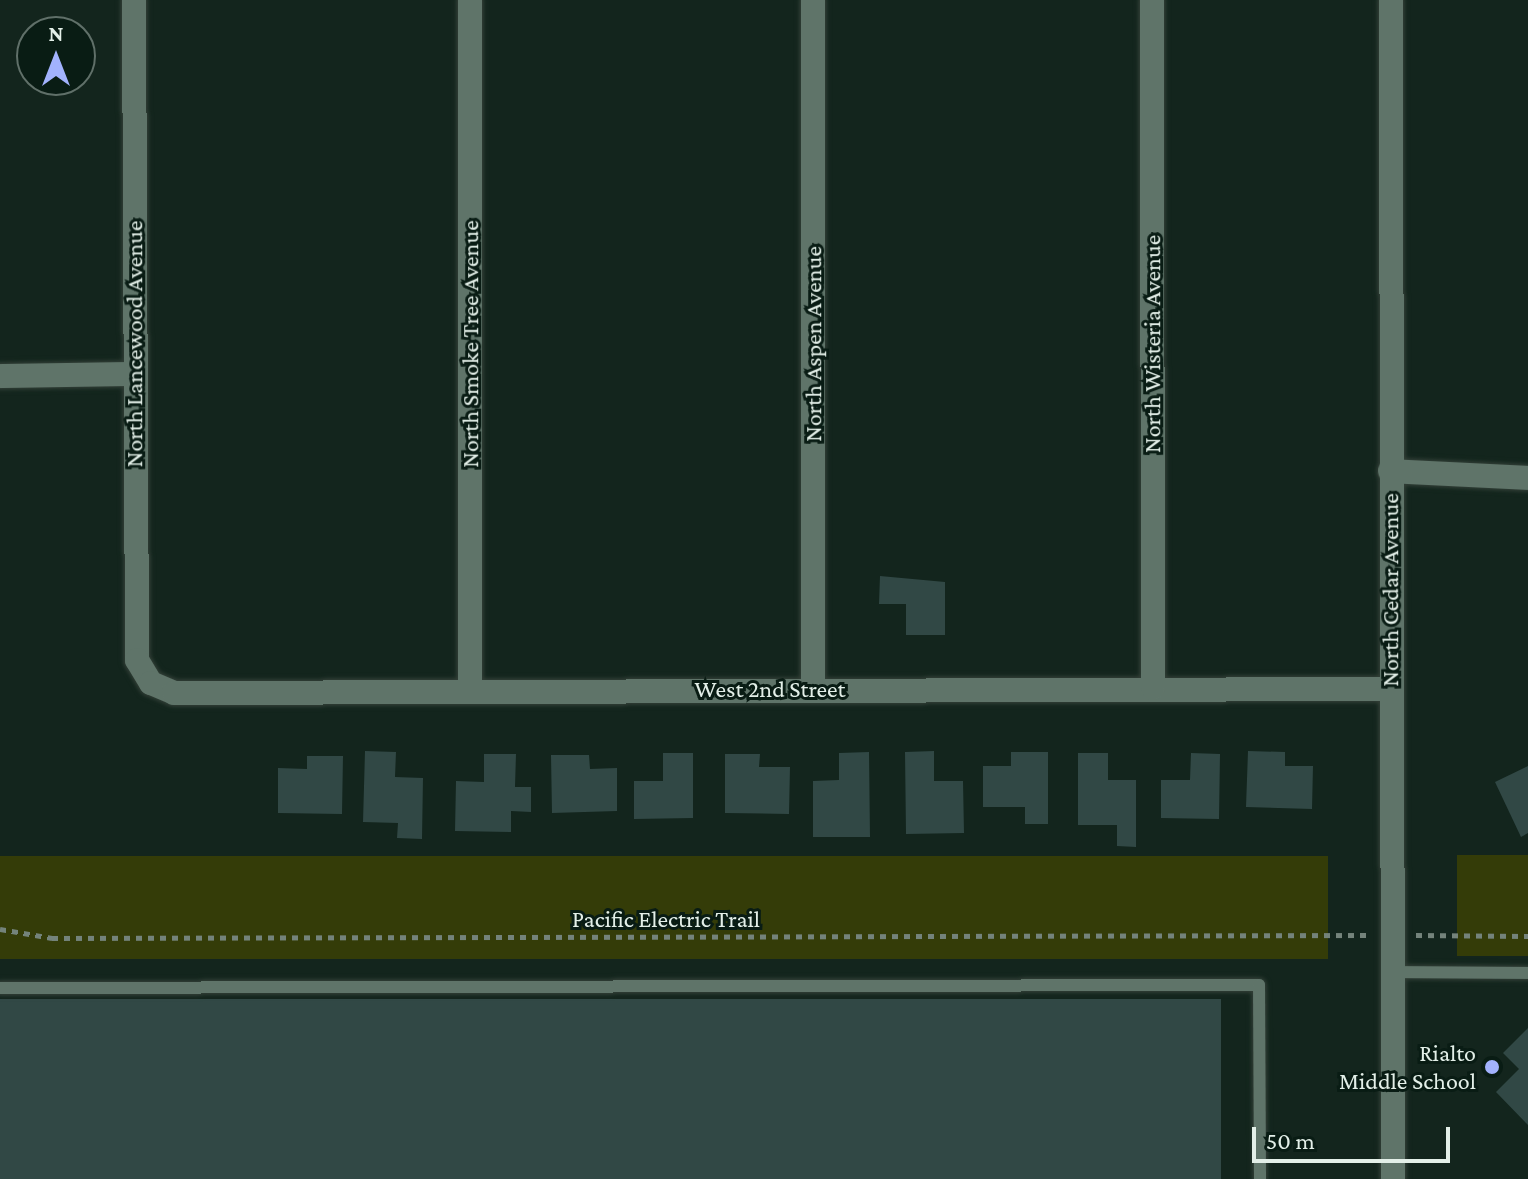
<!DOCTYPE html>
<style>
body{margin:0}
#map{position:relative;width:1528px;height:1179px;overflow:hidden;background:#13251d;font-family:"Crimson Pro",serif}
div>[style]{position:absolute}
.green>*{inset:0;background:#343c08;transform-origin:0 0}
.building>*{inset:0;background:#314845;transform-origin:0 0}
.path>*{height:5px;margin-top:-2.5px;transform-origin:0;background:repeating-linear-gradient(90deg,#74837b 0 6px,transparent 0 12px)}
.roads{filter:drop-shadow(0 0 2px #334038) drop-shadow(0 0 2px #334038)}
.lane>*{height:12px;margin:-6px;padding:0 6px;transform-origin:6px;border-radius:6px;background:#5f7469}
.street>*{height:24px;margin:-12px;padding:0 12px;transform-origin:12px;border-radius:12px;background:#5f7469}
.secondary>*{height:24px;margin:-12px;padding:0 12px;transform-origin:12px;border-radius:12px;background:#5f7469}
.dots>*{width:22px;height:22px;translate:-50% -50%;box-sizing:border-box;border:4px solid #091c14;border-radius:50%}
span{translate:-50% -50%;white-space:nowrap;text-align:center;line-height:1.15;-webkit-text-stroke:6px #091c14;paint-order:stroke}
.street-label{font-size:24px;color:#e3efe8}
.poi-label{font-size:24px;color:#e3efe8}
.right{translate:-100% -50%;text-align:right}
.north{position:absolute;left:16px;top:16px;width:80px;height:80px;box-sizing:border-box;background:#091c14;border:2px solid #607069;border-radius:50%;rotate:0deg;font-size:22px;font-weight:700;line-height:32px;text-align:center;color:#e3efe8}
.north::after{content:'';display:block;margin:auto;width:28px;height:36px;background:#a2b2fd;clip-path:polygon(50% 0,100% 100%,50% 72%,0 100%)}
.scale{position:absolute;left:1252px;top:1127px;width:198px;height:36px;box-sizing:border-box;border:4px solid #e3efe8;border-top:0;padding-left:10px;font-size:24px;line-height:28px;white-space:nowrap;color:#e3efe8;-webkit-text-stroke:6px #091c14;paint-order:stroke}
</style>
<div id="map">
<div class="green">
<i style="left:1457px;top:855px;width:71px;height:101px"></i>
<i style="left:0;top:856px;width:1328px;height:103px"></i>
</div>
<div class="building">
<i style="clip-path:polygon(880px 576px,945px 582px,945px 635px,906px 635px,906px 604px,879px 604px)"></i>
<i style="clip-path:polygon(365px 751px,396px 752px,395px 777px,423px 778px,422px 839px,397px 838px,398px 823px,363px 822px)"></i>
<i style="clip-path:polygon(934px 751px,934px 781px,963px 781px,964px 833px,906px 834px,905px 752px)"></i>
<i style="clip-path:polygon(1248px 751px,1285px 752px,1285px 766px,1313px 766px,1312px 809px,1246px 807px)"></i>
<i style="clip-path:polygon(869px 752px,870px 837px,813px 837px,813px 781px,839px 780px,839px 753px)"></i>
<i style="clip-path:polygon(1011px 752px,1048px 752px,1048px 824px,1025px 824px,1025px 807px,983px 807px,983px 766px,1011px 766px)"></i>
<i style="clip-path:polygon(663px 753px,693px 753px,693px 818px,634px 819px,634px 781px,663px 781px)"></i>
<i style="clip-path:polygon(1078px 753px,1108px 753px,1108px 780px,1136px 780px,1136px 847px,1117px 846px,1117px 825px,1078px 825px)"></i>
<i style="clip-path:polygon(1191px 753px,1220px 754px,1219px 819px,1161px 818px,1161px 780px,1190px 780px)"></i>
<i style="clip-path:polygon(484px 754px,516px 754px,515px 787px,531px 787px,531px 812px,511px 811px,511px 832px,455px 831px,456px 781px,484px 782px)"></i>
<i style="clip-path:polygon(725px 754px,760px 754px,759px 767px,790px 767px,789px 814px,725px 813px)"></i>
<i style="clip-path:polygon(551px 755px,589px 755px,590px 769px,617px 768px,617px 811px,552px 813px)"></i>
<i style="clip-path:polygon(307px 756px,343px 756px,342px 814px,278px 813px,278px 768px,307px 769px)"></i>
<i style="clip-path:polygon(1528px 766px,1528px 833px,1521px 837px,1495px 782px)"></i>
<i style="left:1221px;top:999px;width:180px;height:1221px;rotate:90deg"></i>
<i style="clip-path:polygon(1528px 1028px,1528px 1125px,1496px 1092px,1519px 1069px,1503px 1053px)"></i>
</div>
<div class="path">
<i style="left:0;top:929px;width:53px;rotate:9.8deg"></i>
<i style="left:52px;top:938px;width:1318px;rotate:-0.13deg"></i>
<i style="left:1416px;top:935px;width:112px;rotate:0.5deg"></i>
</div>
<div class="roads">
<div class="lane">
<i style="left:1391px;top:972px;width:137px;rotate:0.4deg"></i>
<i style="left:0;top:988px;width:1259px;rotate:-0.14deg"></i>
<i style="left:1259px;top:985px;width:194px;rotate:89.7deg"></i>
</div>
<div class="street">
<i style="left:134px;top:0;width:660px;rotate:89.74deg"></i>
<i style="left:137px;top:660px;width:27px;rotate:59deg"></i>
<i style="left:151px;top:683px;width:25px;rotate:23deg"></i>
<i style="left:174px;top:693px;width:1216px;rotate:-0.19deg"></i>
<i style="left:470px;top:0;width:689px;rotate:90deg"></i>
<i style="left:813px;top:0;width:689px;rotate:90deg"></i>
<i style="left:1152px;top:0;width:688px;rotate:89.92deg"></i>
<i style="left:0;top:376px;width:133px;rotate:-0.9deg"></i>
<i style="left:1390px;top:471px;width:138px;rotate:2.9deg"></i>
</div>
<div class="secondary">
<i style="left:1391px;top:0;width:1179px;rotate:89.9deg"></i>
</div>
</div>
<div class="dots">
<i style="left:1492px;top:1067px;background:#a2b2fd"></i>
</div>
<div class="street-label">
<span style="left:134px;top:344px;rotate:-90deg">North Lancewood Avenue</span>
<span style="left:470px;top:344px;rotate:-90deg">North Smoke Tree Avenue</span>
<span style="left:813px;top:344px;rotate:-90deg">North Aspen Avenue</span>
<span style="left:1152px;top:344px;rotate:-90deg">North Wisteria Avenue</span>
<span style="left:1390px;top:590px;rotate:-90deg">North Cedar Avenue</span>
<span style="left:770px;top:689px">West 2nd Street</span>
<span style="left:666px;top:919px">Pacific Electric Trail</span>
</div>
<div class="poi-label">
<span class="right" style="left:1476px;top:1067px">Rialto<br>Middle School</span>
</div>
<div class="north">N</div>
<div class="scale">50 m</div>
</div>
